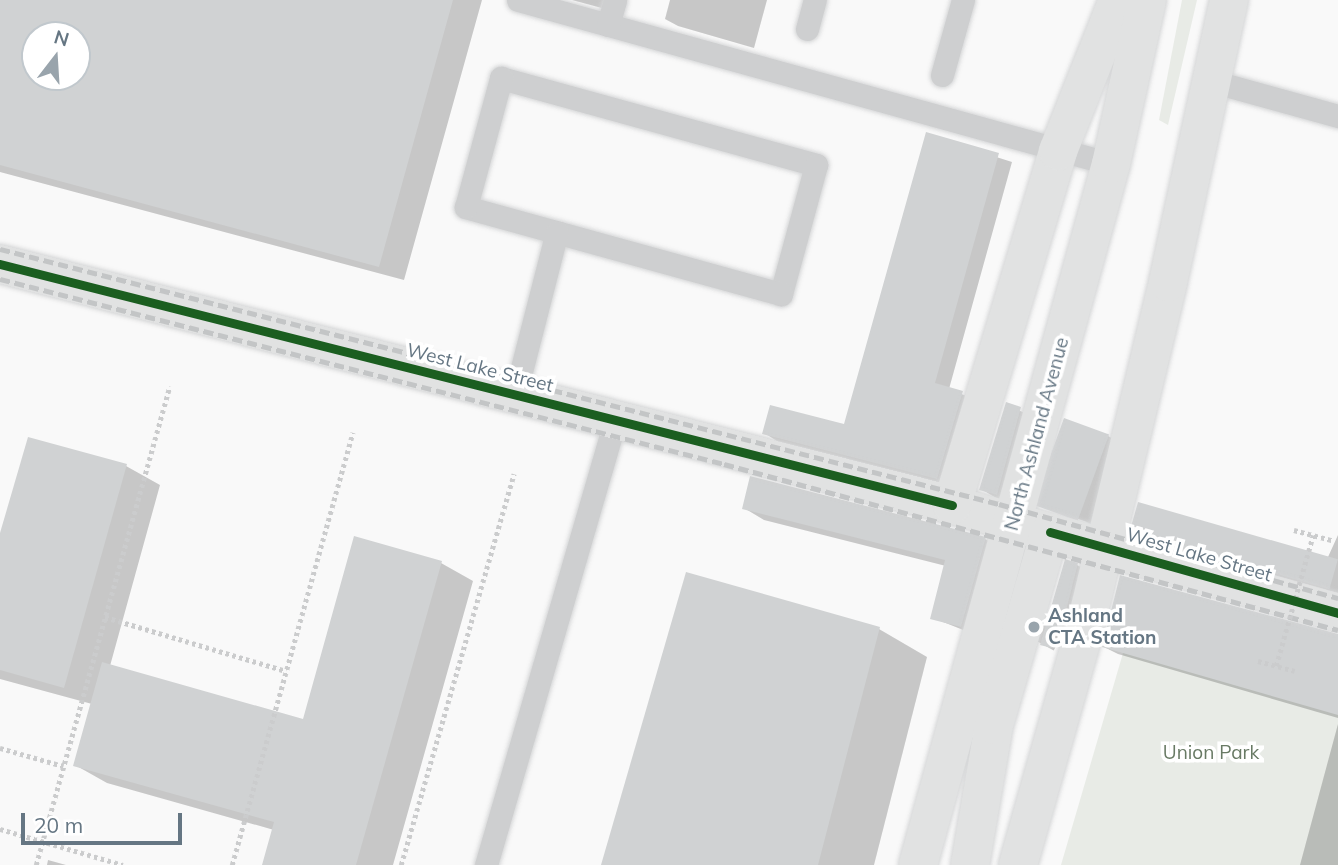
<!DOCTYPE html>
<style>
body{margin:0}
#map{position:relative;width:1338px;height:865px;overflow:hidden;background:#f9f9f9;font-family:Mulish,sans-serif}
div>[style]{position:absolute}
.green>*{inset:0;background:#e8ebe6}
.shadow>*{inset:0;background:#0003;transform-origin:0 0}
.building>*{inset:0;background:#d0d2d3;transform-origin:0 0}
.path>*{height:4.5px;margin-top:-2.25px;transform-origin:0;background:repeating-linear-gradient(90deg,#cbcccd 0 3.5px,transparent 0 7px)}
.roads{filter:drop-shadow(0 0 2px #d5d6d7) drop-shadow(0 0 2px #d5d6d7)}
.lane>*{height:23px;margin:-11.5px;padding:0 11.5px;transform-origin:11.5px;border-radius:11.5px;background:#cecfd0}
.secondary>*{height:38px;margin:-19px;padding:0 19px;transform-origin:19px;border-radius:19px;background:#e1e2e2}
.rail>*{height:5px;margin-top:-2.5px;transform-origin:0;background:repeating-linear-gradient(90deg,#c3c5c6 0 10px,transparent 0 15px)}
.path-bridge>*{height:4.5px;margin-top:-2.25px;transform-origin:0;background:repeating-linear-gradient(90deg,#cbcccd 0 3.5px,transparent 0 7px)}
.cycleway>*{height:9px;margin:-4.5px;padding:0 4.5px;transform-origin:4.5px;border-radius:4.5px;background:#1b5e20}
.dots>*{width:19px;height:19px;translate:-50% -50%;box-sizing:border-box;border:4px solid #fff;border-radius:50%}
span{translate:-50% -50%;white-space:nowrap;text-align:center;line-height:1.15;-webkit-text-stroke:7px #fff;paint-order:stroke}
.street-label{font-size:19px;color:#657683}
.poi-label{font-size:19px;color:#657683;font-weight:700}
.left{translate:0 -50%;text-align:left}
.park-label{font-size:19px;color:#687a64}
.north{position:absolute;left:21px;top:21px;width:70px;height:70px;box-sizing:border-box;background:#fff;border:2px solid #c1c8cd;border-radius:50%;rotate:17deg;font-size:19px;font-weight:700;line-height:28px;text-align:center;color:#657683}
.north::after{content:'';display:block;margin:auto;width:24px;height:32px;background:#99a4ac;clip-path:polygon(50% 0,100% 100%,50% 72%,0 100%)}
.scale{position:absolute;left:21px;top:813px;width:161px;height:32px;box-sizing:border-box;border:4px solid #657683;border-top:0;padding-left:9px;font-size:21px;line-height:24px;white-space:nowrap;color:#657683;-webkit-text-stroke:5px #fff;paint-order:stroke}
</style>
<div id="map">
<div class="green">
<i style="clip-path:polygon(1182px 0,1197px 0,1168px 125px,1159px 120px)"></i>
<i style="clip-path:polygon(1128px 636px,1338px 672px,1338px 865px,1061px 865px)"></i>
</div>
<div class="shadow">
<i style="clip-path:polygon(evenodd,0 0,482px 0,404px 280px,0 172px,0 0,35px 35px,77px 35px,77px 77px,35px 77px,35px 35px)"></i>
<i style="clip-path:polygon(572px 0,612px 0,609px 10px)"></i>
<i style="clip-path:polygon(670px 0,767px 0,754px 48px,678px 26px,665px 19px)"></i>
<i style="clip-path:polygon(927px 135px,1012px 162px,949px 389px,976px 400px,950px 485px,777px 441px,764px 433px,845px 426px)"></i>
<i style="clip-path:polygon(1007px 405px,1042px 421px,1003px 502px,981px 489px)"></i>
<i style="clip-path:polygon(1108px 436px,1124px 445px,1104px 528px,1041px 506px)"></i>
<i style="clip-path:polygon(126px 466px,160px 485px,110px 666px,304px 721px,441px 563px,473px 581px,393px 865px,264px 865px,274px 830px,107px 783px,75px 765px,92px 704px,0 679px,0 540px)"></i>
<i style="clip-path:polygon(744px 508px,985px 539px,1005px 550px,981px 637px,933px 618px,946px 566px,764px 520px)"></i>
<i style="clip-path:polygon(1133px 531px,1328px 557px,1338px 535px,1338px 593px,1146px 539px)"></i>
<i style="left:1077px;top:565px;width:21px;height:86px;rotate:29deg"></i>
<i style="clip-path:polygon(879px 629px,927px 657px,874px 865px,602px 865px)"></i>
<i style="clip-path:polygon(1338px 634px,1338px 718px,1118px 654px,1104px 647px)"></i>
<i style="clip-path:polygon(1338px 724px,1338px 865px,1300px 865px)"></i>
<i style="clip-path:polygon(48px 860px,66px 865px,47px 865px)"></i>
</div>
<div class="building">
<i style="clip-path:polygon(evenodd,0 0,453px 0,379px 267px,0 165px,0 0,35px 35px,77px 35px,77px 77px,35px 77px,35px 35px)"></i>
<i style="clip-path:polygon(926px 132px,999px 153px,935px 383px,963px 391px,937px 479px,762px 434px,770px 405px,844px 424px)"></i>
<i style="clip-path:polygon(1006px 402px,1021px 407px,997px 495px,979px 490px)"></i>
<i style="left:1064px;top:418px;width:48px;height:92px;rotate:20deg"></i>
<i style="clip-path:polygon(28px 437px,127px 464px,64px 688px,0 670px,0 533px)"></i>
<i style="clip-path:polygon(750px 476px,986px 537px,961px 627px,930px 619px,945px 560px,742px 509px)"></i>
<i style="left:1138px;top:502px;width:208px;height:31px;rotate:16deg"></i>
<i style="clip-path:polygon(354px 536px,442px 561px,356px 865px,262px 865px,274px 822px,73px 766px,102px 662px,303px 719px)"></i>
<i style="clip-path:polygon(1065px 559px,1078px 563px,1060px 635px,1056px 634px,1052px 648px,1040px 645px)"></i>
<i style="clip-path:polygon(686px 572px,880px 627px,818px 865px,601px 865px)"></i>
<i style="clip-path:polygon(1120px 575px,1338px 634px,1338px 715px,1102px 647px)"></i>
</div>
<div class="path">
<i style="left:1294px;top:530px;width:39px;rotate:15deg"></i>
<i style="left:105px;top:617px;width:189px;rotate:16.6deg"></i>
<i style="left:1258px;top:661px;width:38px;rotate:15deg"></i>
<i style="left:0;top:748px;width:66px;rotate:15.9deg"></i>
<i style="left:0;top:829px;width:128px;rotate:16.3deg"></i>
<i style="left:36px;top:865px;width:497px;rotate:-74.4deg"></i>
<i style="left:232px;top:865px;width:449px;rotate:-74.4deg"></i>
<i style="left:401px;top:865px;width:407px;rotate:-73.9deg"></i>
</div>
<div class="roads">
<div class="lane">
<i style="left:518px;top:0;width:615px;rotate:15.46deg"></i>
<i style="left:608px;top:25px;width:26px;rotate:-74deg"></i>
<i style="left:807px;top:29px;width:30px;rotate:-75deg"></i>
<i style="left:942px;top:75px;width:78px;rotate:-74.4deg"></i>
<i style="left:501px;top:78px;width:327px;rotate:15.4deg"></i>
<i style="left:816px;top:165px;width:134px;rotate:105.2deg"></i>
<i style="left:781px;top:294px;width:327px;rotate:-164.6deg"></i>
<i style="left:466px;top:207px;width:134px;rotate:-74.8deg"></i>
<i style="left:1211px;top:81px;width:132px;rotate:15.4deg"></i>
<i style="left:515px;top:395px;width:168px;rotate:-75.6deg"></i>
<i style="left:486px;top:865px;width:463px;rotate:-73.8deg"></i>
</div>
<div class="secondary">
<i style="left:0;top:264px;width:982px;rotate:14.21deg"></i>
<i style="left:952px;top:505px;width:401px;rotate:15.6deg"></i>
<i style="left:952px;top:505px;width:370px;rotate:-73.3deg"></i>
<i style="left:1058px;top:151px;width:162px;rotate:-68.3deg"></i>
<i style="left:918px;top:865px;width:727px;rotate:-74.61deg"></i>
<i style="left:1111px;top:164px;width:168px;rotate:-77.6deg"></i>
<i style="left:970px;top:865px;width:142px;rotate:-80.3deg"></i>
<i style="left:994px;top:725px;width:201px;rotate:-73.8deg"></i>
<i style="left:1018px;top:865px;width:250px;rotate:-74.2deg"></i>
<i style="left:1086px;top:624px;width:352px;rotate:-76.5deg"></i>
<i style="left:1168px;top:282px;width:289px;rotate:-77.8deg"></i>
</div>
</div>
<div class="rail">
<i style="left:0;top:249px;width:1031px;rotate:14.32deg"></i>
<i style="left:999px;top:504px;width:352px;rotate:15.5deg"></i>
<i style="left:0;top:279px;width:747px;rotate:14.33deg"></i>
<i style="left:724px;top:464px;width:636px;rotate:15.13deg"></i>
</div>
<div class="path-bridge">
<i style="left:1276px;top:666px;width:136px;rotate:-74.2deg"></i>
</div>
<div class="cycleway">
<i style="left:0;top:264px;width:982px;rotate:14.21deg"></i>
<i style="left:1050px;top:532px;width:299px;rotate:15.7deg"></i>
</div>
<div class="dots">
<i style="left:1034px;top:627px;background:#99a4ac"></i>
</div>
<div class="street-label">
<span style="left:480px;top:368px;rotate:14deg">West Lake Street</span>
<span style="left:1037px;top:434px;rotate:-75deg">North Ashland Avenue</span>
<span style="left:1199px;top:555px;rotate:16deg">West Lake Street</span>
</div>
<div class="poi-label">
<span class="left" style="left:1048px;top:627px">Ashland<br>CTA Station</span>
</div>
<div class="park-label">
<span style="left:1211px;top:753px">Union Park</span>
</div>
<div class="north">N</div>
<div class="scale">20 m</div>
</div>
